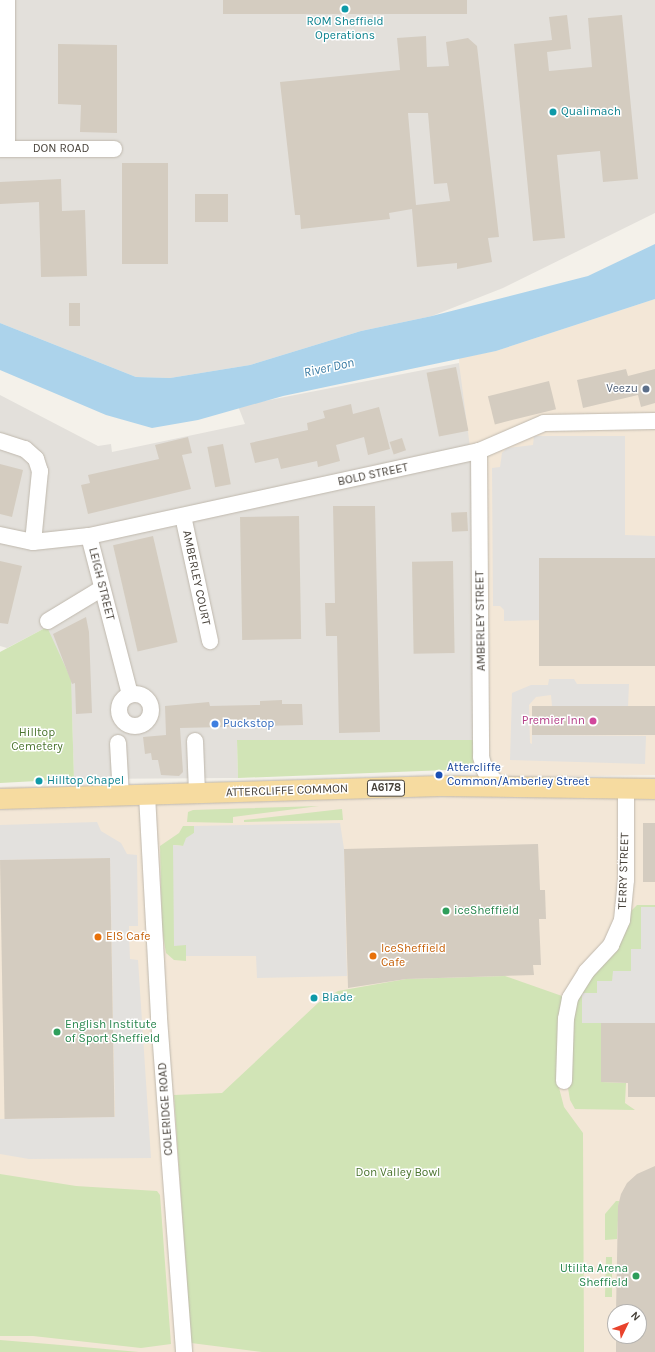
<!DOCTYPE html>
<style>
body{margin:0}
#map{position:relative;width:655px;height:1352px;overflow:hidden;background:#f4f1ea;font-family:Karla,sans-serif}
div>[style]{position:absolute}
.commercial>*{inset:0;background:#f3e7d7}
.industrial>*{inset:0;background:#e3e0db}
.green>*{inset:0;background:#d1e4b6}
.parking>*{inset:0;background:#e3e1de}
.water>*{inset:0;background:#acd3eb}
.building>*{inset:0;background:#d4ccc0;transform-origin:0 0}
.roads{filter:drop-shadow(0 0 1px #bfb8ad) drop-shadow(0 0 1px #bfb8ad)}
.minor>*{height:16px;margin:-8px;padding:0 8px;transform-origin:8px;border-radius:8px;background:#fff}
.minor>.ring{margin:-8px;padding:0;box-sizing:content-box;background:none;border:16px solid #fff;border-radius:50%}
.major>*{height:20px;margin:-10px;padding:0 10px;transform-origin:10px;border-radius:10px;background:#f6dba0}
.dots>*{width:11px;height:11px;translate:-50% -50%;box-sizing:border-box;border:2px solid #fff;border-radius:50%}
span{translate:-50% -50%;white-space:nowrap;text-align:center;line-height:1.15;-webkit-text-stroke:3px #fff;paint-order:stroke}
.shield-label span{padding:1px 3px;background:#fff;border:1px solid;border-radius:3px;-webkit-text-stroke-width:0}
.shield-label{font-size:11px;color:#474139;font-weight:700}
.culture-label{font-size:12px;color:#0d838f}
.left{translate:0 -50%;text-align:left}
.street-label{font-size:12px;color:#474139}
.service-label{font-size:12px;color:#4e5e75}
.right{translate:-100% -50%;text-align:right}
.hotel-label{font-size:12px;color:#b23c85}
.shop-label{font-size:12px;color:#366cbe}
.park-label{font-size:12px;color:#4c7530}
.transit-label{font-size:12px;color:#164399}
.leisure-label{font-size:12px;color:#27864d}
.food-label{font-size:12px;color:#c56008}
.water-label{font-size:13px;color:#387aa3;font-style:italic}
.north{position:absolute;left:607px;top:1304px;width:40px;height:40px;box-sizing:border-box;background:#fff;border:1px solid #b5b3b0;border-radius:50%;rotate:47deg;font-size:11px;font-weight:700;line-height:16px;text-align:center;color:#474139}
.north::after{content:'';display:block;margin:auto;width:14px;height:18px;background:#e9432c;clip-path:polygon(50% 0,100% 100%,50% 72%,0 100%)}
</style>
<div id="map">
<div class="commercial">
<i style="clip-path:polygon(655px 299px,655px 775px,512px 777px,473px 769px,459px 358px,496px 351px)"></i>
<i style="clip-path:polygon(evenodd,655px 777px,655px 1352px,0 1352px,0 787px,655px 777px,615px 1312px,639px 1312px,639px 1336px,615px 1336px,615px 1312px)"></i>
</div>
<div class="industrial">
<i style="clip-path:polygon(0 0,655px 0,655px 213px,503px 288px,432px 316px,361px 331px,250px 365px,170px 378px,136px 377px,0 323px)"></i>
<i style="clip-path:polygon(459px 363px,471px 455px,474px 740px,237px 740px,238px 778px,74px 779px,72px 714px,47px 627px,7px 648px,0 646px,0 395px,98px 446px,111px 444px,112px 452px,245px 424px,238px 406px)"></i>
</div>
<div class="green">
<i style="clip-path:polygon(47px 627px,71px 679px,74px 779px,0 783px,0 652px)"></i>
<i style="clip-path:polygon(237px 740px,474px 740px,473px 769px,238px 778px)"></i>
<i style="clip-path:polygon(319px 806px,233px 817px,233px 823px,187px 822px,188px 812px,193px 810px)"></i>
<i style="clip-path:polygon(342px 809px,343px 820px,244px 822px,244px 820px)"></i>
<i style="clip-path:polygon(183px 826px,194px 826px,194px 833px,184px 846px,174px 845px,174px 945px,186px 945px,186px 961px,174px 960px,166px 953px,162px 929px,160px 846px,179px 833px)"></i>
<i style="clip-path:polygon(637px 905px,655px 905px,655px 907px,641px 908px,641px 949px,631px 971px,597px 993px,582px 993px,582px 1023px,601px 1023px,601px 1082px,626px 1083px,625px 1103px,635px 1110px,575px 1109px,570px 1100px,566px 1076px,571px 1003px,623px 935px,632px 910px)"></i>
<i style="clip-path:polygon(505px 976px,562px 996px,557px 1080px,564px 1107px,583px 1133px,584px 1352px,262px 1352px,191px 1343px,174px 1095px,222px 1093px,318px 1003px,338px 991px,406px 979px)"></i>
<i style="clip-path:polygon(0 1174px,76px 1186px,157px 1191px,160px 1195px,171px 1344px,141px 1348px,33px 1336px,0 1336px)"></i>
<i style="clip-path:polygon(616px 1201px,619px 1201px,617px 1239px,605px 1240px,605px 1214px)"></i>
<i style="clip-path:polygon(606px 1257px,612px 1257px,612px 1297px,605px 1297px)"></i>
<i style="clip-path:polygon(0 1340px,49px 1344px,139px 1352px,0 1352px)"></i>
</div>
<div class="parking">
<i style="clip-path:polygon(534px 436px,625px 436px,625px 535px,655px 536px,655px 558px,539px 558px,540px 620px,504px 621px,504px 610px,500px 606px,493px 606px,492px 468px,500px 467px,502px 453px,507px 448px,533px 445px)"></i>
<i style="clip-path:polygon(549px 679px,574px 679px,577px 684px,629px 684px,628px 707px,552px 706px,551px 695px,536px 697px,529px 705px,530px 743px,532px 744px,532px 735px,646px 736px,645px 764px,510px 760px,512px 693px,531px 685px,548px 685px)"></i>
<i style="clip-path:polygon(97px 822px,101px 831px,121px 843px,127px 854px,137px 855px,138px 926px,129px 926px,129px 933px,130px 959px,138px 960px,151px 1158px,29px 1159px,0 1154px,0 1119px,115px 1117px,110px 858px,0 860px,0 825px)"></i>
<i style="clip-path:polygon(340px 823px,344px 849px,347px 976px,257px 978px,256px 956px,186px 956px,186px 945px,174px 946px,173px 845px,183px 846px,186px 838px,194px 833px,194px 826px)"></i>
<i style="clip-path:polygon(641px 907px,655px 907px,655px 1023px,582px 1023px,582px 993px,597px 993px,597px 981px,612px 981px,613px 971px,631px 971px,631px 949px,641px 949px)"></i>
</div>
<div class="water">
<i style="clip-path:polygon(655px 244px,655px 299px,496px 351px,283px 396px,198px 420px,152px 428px,106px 415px,0 370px,0 323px,136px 377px,170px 378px,250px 365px,361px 331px,432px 316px,588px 276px)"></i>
</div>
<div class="building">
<i style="left:223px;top:0;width:244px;height:14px"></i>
<i style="clip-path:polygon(567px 15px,571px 49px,547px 52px,549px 71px,592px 67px,588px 18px,622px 15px,638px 179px,603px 182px,600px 151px,557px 155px,565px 238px,533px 241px,514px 44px,552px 40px,549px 17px)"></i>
<i style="clip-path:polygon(evenodd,426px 36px,427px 67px,449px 66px,446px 42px,468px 38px,477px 46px,499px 237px,488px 238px,492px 262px,457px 269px,457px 263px,417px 267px,412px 209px,389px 213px,390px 219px,301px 229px,300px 215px,295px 215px,280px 82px,400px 70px,397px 38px,426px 36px,408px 113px,428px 113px,434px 184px,447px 183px,450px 201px,416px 205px,408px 113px)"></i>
<i style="clip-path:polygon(58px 44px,117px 45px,117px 133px,80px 132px,81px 105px,58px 104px)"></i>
<i style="left:122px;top:163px;width:46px;height:101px"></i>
<i style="clip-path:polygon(61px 179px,62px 211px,85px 210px,87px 276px,41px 277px,39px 202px,0 204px,0 182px)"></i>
<i style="left:195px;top:194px;width:33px;height:28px"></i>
<i style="left:69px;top:303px;width:11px;height:23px"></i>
<i style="left:456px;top:367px;width:65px;height:30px;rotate:79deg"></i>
<i style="clip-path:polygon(626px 369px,628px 376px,655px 369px,655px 403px,641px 407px,638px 395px,583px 408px,577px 380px)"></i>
<i style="left:549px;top:381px;width:29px;height:63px;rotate:76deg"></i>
<i style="clip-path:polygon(351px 404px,353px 414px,379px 407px,390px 449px,368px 455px,364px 437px,336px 445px,340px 461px,318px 467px,317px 461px,281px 469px,278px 458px,255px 463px,250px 443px,308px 430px,307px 423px,325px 418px,323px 411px)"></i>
<i style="clip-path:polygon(188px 437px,192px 453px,182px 455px,191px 489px,88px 514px,81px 485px,90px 483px,88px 475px,159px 459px,155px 445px)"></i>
<i style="left:402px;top:438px;width:13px;height:13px;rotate:72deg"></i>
<i style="left:223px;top:444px;width:41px;height:16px;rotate:79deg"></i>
<i style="clip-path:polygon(0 464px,23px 470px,12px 517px,0 514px)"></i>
<i style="clip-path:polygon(333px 506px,375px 506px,380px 732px,339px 733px,337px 636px,326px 636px,325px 603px,335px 603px)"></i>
<i style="left:467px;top:512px;width:19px;height:16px;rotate:87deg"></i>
<i style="left:299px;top:516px;width:123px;height:59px;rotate:89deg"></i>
<i style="left:153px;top:536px;width:109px;height:41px;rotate:77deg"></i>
<i style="left:539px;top:558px;width:116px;height:108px"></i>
<i style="clip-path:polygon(0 561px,22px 566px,8px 624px,0 623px)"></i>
<i style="left:453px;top:561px;width:92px;height:41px;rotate:89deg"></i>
<i style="clip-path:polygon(86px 617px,89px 632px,92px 713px,76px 714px,75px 683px,72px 684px,53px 634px)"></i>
<i style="clip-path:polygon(282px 700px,282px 704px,302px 704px,303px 725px,180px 728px,183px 772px,179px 776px,161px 775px,158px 760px,152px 760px,151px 753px,145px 754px,143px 737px,166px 735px,165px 706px,209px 702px,210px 706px,260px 705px,260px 701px)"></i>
<i style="left:532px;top:706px;width:123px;height:29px"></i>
<i style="left:643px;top:823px;width:12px;height:59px"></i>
<i style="clip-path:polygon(538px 844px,540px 890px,545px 890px,546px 919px,539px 919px,541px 965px,533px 965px,534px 975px,406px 979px,348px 988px,344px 849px)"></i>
<i style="left:110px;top:858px;width:259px;height:110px;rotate:89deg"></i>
<i style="clip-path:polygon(601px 1023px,655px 1023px,655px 1097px,628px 1097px,628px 1083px,601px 1082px)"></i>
<i style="clip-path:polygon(655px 1166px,655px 1352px,616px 1352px,616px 1336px,639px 1336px,639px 1312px,616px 1312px,618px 1206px,621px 1194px,627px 1183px,637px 1174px)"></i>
</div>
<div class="roads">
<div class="minor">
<i style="left:7px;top:0;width:149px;rotate:90deg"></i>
<i style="left:0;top:149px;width:114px"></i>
<i style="left:0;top:441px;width:26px;rotate:18deg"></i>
<i style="left:25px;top:449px;width:15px;rotate:42deg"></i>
<i style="left:36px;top:459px;width:13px;rotate:72deg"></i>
<i style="left:40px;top:471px;width:71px;rotate:95.6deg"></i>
<i style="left:479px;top:451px;width:306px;rotate:89.6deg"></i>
<i style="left:481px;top:757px;width:15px;rotate:74deg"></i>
<i style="left:485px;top:771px;width:21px;rotate:45deg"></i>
<i style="left:183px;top:516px;width:128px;rotate:77.8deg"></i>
<i style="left:0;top:535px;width:34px;rotate:12deg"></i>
<i style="left:33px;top:542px;width:56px;rotate:-6.1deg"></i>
<i style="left:89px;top:536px;width:399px;rotate:-12.3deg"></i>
<i style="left:479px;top:451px;width:71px;rotate:-23.3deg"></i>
<i style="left:544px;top:423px;width:111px;rotate:-1deg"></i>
<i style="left:89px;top:536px;width:164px;rotate:75.5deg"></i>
<i style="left:48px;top:621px;width:62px;rotate:-31.1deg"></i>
<i class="ring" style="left:119px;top:694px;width:16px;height:16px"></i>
<i style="left:195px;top:741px;width:53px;rotate:87.8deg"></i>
<i style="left:118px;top:743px;width:53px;rotate:86.8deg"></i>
<i style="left:147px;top:795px;width:223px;rotate:86.9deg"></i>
<i style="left:159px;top:1018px;width:335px;rotate:85.7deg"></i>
<i style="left:564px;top:1081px;width:62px;rotate:-88.2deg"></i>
<i style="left:566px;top:1019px;width:21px;rotate:-79deg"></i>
<i style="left:570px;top:998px;width:31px;rotate:-58deg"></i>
<i style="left:586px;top:972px;width:37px;rotate:-47deg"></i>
<i style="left:611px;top:945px;width:27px;rotate:-66deg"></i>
<i style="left:622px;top:920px;width:40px;rotate:-84.3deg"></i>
<i style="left:626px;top:880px;width:92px;rotate:-90deg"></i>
</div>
<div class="major">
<i style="left:0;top:799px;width:441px;rotate:-1.7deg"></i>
<i style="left:441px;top:786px;width:214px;rotate:0.8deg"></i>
</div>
</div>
<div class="dots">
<i style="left:345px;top:9px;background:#0f9aa8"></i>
<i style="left:553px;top:112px;background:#0f9aa8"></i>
<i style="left:646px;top:389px;background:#5c6f8a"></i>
<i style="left:593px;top:721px;background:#d1479c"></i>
<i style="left:215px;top:724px;background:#3f7fe0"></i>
<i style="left:439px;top:775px;background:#1a4fb4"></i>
<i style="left:39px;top:781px;background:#0f9aa8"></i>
<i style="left:446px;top:911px;background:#2e9e5b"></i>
<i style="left:98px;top:937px;background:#e8710a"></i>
<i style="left:373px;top:956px;background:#e8710a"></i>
<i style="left:314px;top:998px;background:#0f9aa8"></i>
<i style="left:57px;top:1032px;background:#2e9e5b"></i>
<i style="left:636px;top:1276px;background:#2e9e5b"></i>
</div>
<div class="shield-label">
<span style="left:386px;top:788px">A6178</span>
</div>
<div class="culture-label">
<span style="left:345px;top:29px">ROM Sheffield<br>Operations</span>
<span class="left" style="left:561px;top:112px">Qualimach</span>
<span class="left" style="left:47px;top:781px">Hilltop Chapel</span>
<span class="left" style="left:322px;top:998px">Blade</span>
</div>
<div class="street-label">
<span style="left:61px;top:149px">DON ROAD</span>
<span style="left:373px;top:475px;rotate:-12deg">BOLD STREET</span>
<span style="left:196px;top:578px;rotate:78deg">AMBERLEY COURT</span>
<span style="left:101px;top:584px;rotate:76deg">LEIGH STREET</span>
<span style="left:481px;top:621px;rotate:-91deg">AMBERLEY STREET</span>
<span style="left:287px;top:791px;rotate:-2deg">ATTERCLIFFE COMMON</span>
<span style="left:624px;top:871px;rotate:-88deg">TERRY STREET</span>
<span style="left:166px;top:1109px;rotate:-94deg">COLERIDGE ROAD</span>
</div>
<div class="service-label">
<span class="right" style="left:638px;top:389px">Veezu</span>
</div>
<div class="hotel-label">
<span class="right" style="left:585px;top:721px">Premier Inn</span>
</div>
<div class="shop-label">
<span class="left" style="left:223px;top:724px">Puckstop</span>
</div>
<div class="park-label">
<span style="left:37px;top:740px">Hilltop<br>Cemetery</span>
<span style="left:398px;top:1173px">Don Valley Bowl</span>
</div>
<div class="transit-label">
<span class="left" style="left:447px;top:775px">Attercliffe<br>Common/Amberley Street</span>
</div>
<div class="leisure-label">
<span class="left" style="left:454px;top:911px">iceSheffield</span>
<span class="left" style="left:65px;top:1032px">English Institute<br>of Sport Sheffield</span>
<span class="right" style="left:628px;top:1276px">Utilita Arena<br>Sheffield</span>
</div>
<div class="food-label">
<span class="left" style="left:106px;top:937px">EIS Cafe</span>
<span class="left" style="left:381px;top:956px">IceSheffield<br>Cafe</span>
</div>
<div class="water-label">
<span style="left:329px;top:368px;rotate:-12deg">River Don</span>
</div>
<div class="north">N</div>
</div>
